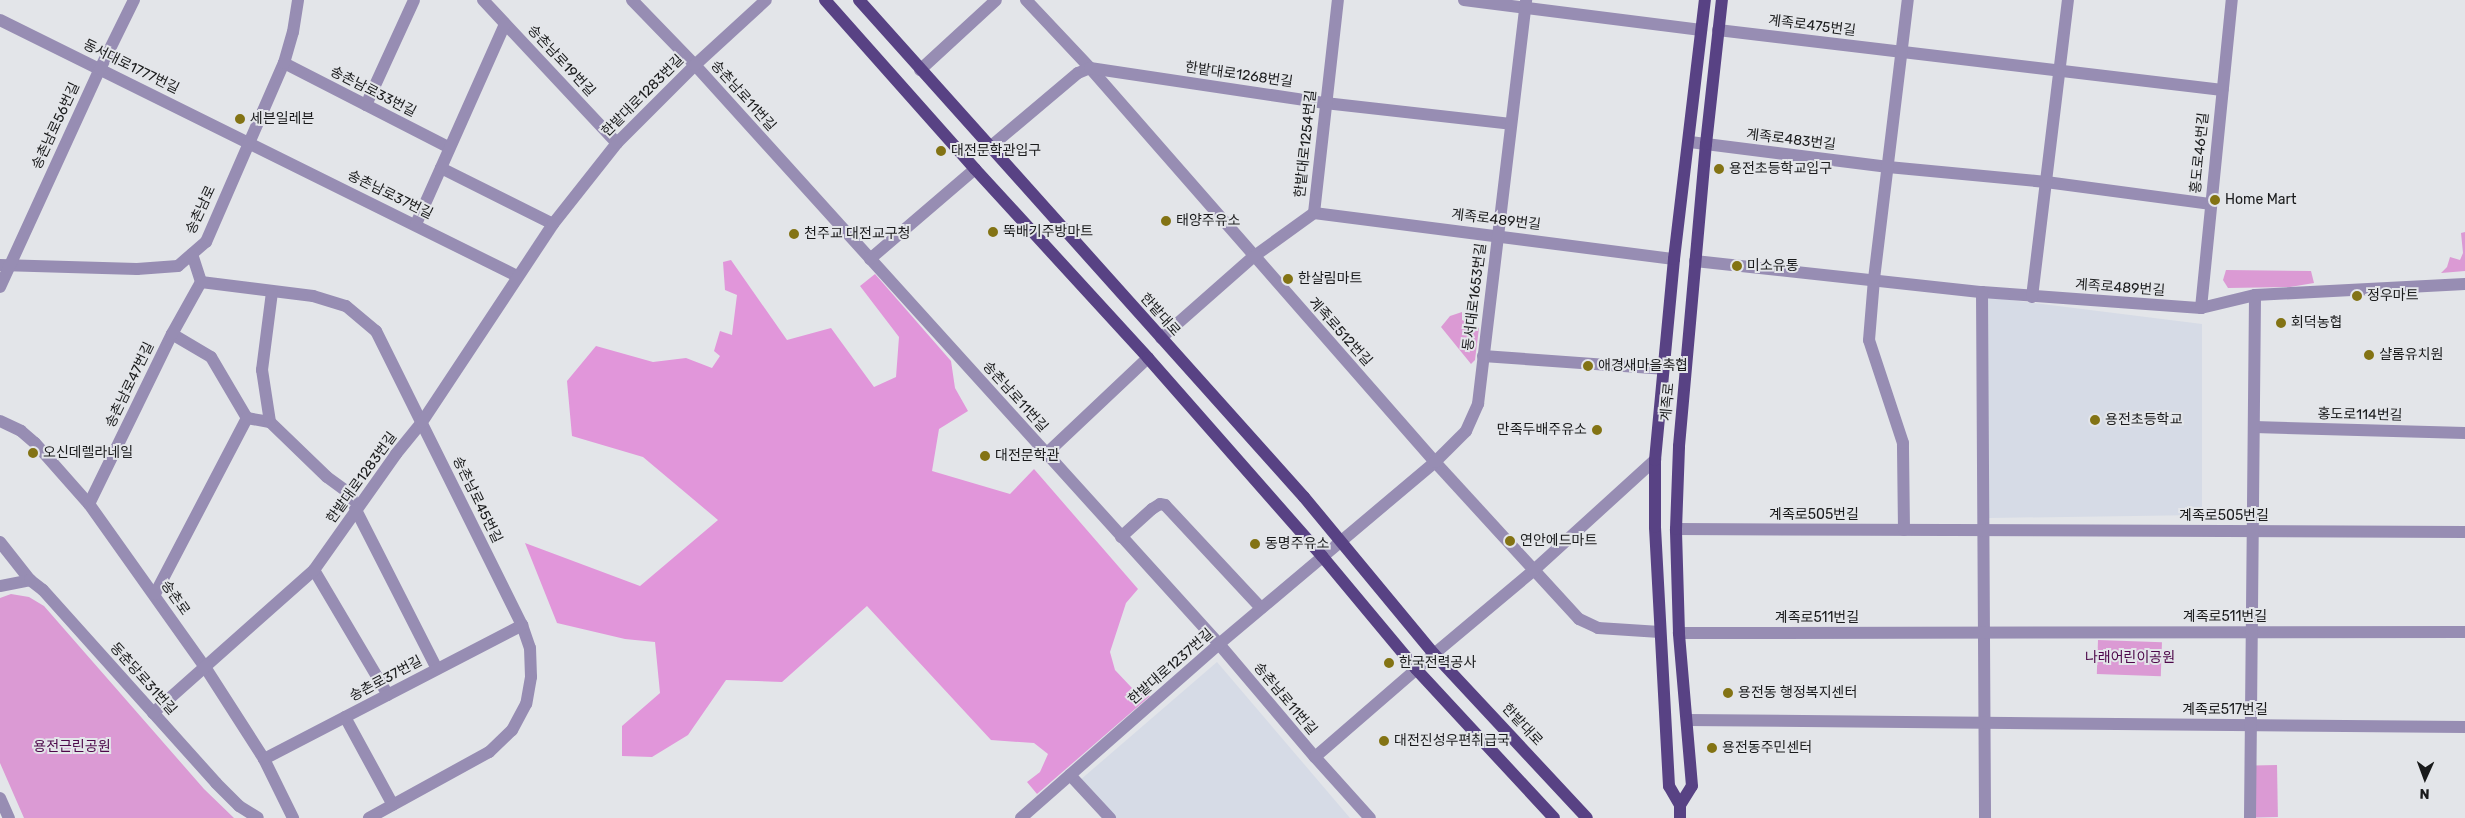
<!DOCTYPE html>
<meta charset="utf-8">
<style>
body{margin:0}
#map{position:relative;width:2465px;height:818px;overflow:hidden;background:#e3e5e9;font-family:Rubik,"Noto Sans KR",sans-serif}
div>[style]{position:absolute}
.built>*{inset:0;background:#d6dbe6}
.green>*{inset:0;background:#db9ad4;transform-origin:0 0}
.forest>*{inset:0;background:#e196da}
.minor>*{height:12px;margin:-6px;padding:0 6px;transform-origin:6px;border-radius:6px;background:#978db3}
.major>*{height:12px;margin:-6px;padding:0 6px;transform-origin:6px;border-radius:6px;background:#584284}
.dots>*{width:14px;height:14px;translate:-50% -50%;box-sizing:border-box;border:2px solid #e3e5e9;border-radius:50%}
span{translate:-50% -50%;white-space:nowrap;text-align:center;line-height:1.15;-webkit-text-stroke:4px #e3e5e9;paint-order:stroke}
.street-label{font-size:14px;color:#1a1b1c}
.poi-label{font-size:14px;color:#1a1b1c}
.left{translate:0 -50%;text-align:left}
.right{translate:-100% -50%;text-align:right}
.park-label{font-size:14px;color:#4d084a}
.north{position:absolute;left:2400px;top:753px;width:50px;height:50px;-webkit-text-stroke:4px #e3e5e9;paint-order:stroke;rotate:182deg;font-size:14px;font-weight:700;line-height:20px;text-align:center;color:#1a1b1c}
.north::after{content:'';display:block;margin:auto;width:18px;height:22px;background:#1a1b1c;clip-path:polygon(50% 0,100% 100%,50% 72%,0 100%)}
</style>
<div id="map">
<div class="built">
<i style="clip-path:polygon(1987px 297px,2202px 324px,2202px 515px,1989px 518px)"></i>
<i style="clip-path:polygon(1217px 662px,1350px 818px,1112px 818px,1079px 781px)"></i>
</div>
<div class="green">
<i style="clip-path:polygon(2465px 232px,2465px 271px,2441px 273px,2447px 267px,2450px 257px,2460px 260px,2463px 253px,2461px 233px)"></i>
<i style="clip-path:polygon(2226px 270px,2311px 271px,2314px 283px,2290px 287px,2228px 288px,2223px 280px)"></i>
<i style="clip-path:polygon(1462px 312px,1462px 320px,1479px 328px,1475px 360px,1471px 364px,1441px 327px,1450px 316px)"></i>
<i style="clip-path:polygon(11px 594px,29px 597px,44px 606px,204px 789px,234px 818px,24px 818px,0 763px,0 598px)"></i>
<i style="left:2098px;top:640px;width:64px;height:34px;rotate:2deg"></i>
<i style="left:2277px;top:765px;width:52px;height:23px;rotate:89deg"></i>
</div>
<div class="forest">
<i style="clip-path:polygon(731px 260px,787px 340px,831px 328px,874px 387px,896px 377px,899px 337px,860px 286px,875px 274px,951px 361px,955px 388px,968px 411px,939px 429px,932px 471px,1010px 494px,1034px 469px,1138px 589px,1126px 603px,1110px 652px,1115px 670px,1132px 688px,1150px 696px,1037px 794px,1027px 782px,1040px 772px,1048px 754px,1034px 743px,991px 740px,867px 606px,782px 682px,726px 680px,688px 735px,652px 757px,622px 756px,622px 726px,660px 693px,655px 642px,625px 639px,557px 623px,525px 543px,640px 586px,718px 520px,643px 457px,572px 436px,567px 381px,596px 346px,653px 362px,686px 358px,712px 368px,720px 356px,714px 351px,720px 331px,732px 335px,737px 295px,725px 290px,723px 262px)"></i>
</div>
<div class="minor">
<i style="left:483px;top:0;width:196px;rotate:46.9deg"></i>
<i style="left:632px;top:0;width:91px;rotate:45.9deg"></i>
<i style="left:695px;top:65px;width:781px;rotate:47.85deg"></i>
<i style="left:1219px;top:644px;width:148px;rotate:49.7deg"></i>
<i style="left:1315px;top:757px;width:82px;rotate:48deg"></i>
<i style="left:1026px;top:0;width:93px;rotate:46.7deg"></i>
<i style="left:1090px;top:68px;width:524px;rotate:48.79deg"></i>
<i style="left:1435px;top:462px;width:213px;rotate:47.5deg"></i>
<i style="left:1579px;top:619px;width:21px;rotate:25deg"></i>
<i style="left:1598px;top:628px;width:62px;rotate:3.7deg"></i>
<i style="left:1464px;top:0;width:239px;rotate:7.2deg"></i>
<i style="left:0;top:20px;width:577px;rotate:26.34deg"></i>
<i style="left:1718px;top:30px;width:508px;rotate:6.79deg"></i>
<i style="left:284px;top:63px;width:184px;rotate:27.1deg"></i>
<i style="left:920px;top:70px;width:103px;rotate:-42.6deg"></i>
<i style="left:366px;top:105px;width:115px;rotate:-65.4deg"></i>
<i style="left:1690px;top:142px;width:200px;rotate:7.2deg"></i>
<i style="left:1888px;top:167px;width:159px;rotate:5.4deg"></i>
<i style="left:2046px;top:182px;width:165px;rotate:7.6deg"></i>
<i style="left:990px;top:147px;width:115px;rotate:-40.1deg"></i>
<i style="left:1078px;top:73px;width:13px;rotate:-23deg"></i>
<i style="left:1090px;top:68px;width:238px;rotate:8.5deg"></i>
<i style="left:1325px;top:103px;width:187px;rotate:6.4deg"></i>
<i style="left:441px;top:168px;width:125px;rotate:26.6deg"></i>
<i style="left:1314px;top:213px;width:363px;rotate:7.3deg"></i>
<i style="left:416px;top:224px;width:219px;rotate:-66deg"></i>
<i style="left:192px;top:254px;width:29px;rotate:72deg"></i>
<i style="left:201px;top:282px;width:113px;rotate:7.1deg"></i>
<i style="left:313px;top:296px;width:34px;rotate:17deg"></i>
<i style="left:346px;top:306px;width:39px;rotate:40deg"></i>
<i style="left:376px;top:331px;width:328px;rotate:63.6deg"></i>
<i style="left:522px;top:625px;width:24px;rotate:71deg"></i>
<i style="left:530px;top:648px;width:29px;rotate:88deg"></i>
<i style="left:531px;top:677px;width:27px;rotate:100deg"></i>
<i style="left:526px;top:704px;width:30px;rotate:118deg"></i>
<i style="left:512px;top:730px;width:32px;rotate:136deg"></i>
<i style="left:489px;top:752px;width:137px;rotate:151.2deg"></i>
<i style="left:870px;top:259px;width:138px;rotate:-40.6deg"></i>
<i style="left:1695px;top:261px;width:289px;rotate:6.2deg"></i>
<i style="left:1982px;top:292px;width:220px;rotate:4.2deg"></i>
<i style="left:2201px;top:308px;width:56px;rotate:-13.5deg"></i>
<i style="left:2255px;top:295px;width:210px;rotate:-3deg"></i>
<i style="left:0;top:265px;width:137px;rotate:1.7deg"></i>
<i style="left:137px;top:269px;width:41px;rotate:-4.2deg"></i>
<i style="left:178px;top:266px;width:37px;rotate:-41deg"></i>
<i style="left:206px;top:242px;width:195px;rotate:-66.5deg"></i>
<i style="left:284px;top:63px;width:32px;rotate:-74deg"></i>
<i style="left:293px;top:32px;width:32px;rotate:-81deg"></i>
<i style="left:0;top:287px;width:240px;rotate:-65.4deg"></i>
<i style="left:100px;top:69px;width:77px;rotate:-63.8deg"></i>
<i style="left:1982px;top:292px;width:526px;rotate:89.67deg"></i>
<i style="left:2032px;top:297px;width:299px;rotate:-83.1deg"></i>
<i style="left:2201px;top:308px;width:310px;rotate:-84.3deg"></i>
<i style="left:172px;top:334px;width:45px;rotate:30.5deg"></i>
<i style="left:211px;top:357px;width:71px;rotate:59.5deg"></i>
<i style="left:1161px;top:338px;width:123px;rotate:-41.4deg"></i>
<i style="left:1253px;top:257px;width:75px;rotate:-35.8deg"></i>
<i style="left:1314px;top:213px;width:214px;rotate:-83.6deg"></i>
<i style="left:1483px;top:356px;width:180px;rotate:4.1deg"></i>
<i style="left:247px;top:418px;width:23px;rotate:10deg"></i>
<i style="left:270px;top:422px;width:79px;rotate:44deg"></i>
<i style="left:327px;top:477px;width:29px;rotate:36deg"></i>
<i style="left:350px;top:494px;width:17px;rotate:69deg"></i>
<i style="left:356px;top:510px;width:178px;rotate:63deg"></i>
<i style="left:0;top:421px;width:23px;rotate:25deg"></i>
<i style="left:21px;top:431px;width:18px;rotate:41deg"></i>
<i style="left:35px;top:443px;width:81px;rotate:48.5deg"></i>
<i style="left:89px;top:504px;width:200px;rotate:54.6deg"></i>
<i style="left:205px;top:667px;width:109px;rotate:57.3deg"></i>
<i style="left:264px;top:759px;width:66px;rotate:63.8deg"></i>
<i style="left:270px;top:422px;width:53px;rotate:-98.7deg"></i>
<i style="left:262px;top:370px;width:79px;rotate:-82.7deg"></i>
<i style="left:2254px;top:427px;width:211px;rotate:1.6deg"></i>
<i style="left:1046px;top:454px;width:140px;rotate:-43.3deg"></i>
<i style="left:89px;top:504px;width:189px;rotate:-64deg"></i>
<i style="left:172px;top:334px;width:60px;rotate:-60.9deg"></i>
<i style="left:1676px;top:529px;width:789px;rotate:0.22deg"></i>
<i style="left:1904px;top:530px;width:87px;rotate:-90.7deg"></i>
<i style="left:1903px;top:443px;width:108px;rotate:-108.3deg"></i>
<i style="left:1869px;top:340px;width:61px;rotate:-85.3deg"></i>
<i style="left:1874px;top:279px;width:281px;rotate:-83.1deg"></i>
<i style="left:1121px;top:537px;width:42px;rotate:-42.1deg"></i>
<i style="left:1152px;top:509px;width:9px;rotate:-32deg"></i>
<i style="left:1160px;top:504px;width:5px;rotate:11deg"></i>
<i style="left:1165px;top:505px;width:141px;rotate:47deg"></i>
<i style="left:0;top:542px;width:48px;rotate:51.7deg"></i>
<i style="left:314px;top:570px;width:145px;rotate:59.4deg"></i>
<i style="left:0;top:586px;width:31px;rotate:-11deg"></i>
<i style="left:30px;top:580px;width:16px;rotate:38deg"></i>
<i style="left:43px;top:590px;width:259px;rotate:48.1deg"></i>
<i style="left:216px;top:783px;width:33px;rotate:45deg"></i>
<i style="left:239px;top:806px;width:22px;rotate:32deg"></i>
<i style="left:155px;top:594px;width:199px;rotate:-62.4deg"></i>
<i style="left:1679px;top:633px;width:786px;rotate:-0.07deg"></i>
<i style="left:153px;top:713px;width:215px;rotate:-41.6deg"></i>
<i style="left:314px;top:570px;width:142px;rotate:-54.7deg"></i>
<i style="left:396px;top:454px;width:41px;rotate:-50.9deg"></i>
<i style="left:422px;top:422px;width:237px;rotate:-56.5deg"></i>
<i style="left:553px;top:224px;width:103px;rotate:-51.7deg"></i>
<i style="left:617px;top:143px;width:110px;rotate:-45deg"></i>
<i style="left:695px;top:65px;width:96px;rotate:-42.5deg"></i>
<i style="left:345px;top:717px;width:100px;rotate:61.4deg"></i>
<i style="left:1687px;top:720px;width:778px;rotate:0.52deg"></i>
<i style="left:1315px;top:757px;width:157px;rotate:-40.9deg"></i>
<i style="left:1434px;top:654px;width:131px;rotate:-40deg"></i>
<i style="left:1534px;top:570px;width:164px;rotate:-42.3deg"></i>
<i style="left:264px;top:759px;width:291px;rotate:-27.4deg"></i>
<i style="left:1070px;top:775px;width:59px;rotate:47.1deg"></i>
<i style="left:0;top:798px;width:22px;rotate:66deg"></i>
<i style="left:1021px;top:818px;width:264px;rotate:-41.3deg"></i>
<i style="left:1219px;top:644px;width:282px;rotate:-40.1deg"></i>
<i style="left:1435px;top:462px;width:44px;rotate:-45deg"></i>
<i style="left:1466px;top:431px;width:30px;rotate:-66deg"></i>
<i style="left:1478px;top:404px;width:407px;rotate:-83.2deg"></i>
<i style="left:2250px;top:818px;width:523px;rotate:-89.45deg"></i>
</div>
<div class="major">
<i style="left:825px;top:0;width:226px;rotate:48.4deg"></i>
<i style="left:975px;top:169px;width:256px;rotate:47.5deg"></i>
<i style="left:1148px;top:358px;width:264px;rotate:48.7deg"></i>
<i style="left:1322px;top:556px;width:147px;rotate:50.2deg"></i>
<i style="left:1416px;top:669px;width:203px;rotate:47.2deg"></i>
<i style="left:859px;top:0;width:667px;rotate:48.16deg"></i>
<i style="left:1304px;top:497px;width:204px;rotate:50.4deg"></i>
<i style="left:1434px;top:654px;width:224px;rotate:47deg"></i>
<i style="left:1680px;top:805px;width:22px;rotate:-120deg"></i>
<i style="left:1669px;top:786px;width:259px;rotate:-93.1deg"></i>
<i style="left:1655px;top:527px;width:67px;rotate:-90deg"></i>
<i style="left:1655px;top:460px;width:202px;rotate:-84.6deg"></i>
<i style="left:1674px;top:259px;width:261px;rotate:-83.2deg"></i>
<i style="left:1680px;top:818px;width:13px;rotate:-90deg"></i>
<i style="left:1680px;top:805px;width:22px;rotate:-58deg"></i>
<i style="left:1692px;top:786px;width:154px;rotate:-94.9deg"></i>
<i style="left:1679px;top:633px;width:104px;rotate:-91.7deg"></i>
<i style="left:1676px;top:529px;width:83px;rotate:-87.9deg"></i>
<i style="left:1679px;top:446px;width:303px;rotate:-84.9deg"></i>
<i style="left:1706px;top:144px;width:145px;rotate:-83.7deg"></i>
</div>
<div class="dots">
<i style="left:240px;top:119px;background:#837314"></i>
<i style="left:941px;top:151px;background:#837314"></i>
<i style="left:1719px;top:169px;background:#837314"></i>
<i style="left:2215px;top:200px;background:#837314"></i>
<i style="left:1166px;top:221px;background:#837314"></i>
<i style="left:993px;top:232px;background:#837314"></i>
<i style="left:794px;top:234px;background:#837314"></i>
<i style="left:1737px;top:266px;background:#837314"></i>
<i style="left:1288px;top:279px;background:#837314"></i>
<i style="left:2357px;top:296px;background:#837314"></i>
<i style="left:2281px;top:323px;background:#837314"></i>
<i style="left:2369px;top:355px;background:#837314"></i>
<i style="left:1588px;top:366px;background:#837314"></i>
<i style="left:2095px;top:420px;background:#837314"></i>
<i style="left:1597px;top:430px;background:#837314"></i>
<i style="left:33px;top:453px;background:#837314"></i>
<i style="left:985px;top:456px;background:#837314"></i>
<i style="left:1510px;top:541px;background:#837314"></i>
<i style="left:1255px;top:544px;background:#837314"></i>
<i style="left:1389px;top:663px;background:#837314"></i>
<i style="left:1728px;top:693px;background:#837314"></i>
<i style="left:1384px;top:741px;background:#837314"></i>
<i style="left:1712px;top:748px;background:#837314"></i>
</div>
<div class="street-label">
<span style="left:1812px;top:26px;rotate:7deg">계족로475번길</span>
<span style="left:561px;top:61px;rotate:47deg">송촌남로19번길</span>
<span style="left:131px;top:67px;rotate:26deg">동서대로1777번길</span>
<span style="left:1239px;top:75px;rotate:8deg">한밭대로1268번길</span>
<span style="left:373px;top:92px;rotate:27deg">송촌남로33번길</span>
<span style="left:643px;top:96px;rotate:-45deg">한밭대로1283번길</span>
<span style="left:743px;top:96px;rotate:48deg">송촌남로11번길</span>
<span style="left:56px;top:126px;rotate:-65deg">송촌남로56번길</span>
<span style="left:1791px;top:140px;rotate:7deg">계족로483번길</span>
<span style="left:1306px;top:144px;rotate:-84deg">한밭대로1254번길</span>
<span style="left:2200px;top:153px;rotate:-84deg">홍도로46번길</span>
<span style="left:390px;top:195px;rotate:26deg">송촌남로37번길</span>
<span style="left:201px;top:210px;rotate:-65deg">송촌남로</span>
<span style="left:1496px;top:220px;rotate:7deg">계족로489번길</span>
<span style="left:2120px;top:288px;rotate:4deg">계족로489번길</span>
<span style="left:1475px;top:297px;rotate:-83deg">동서대로1653번길</span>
<span style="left:1160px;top:315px;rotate:48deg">한밭대로</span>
<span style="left:1340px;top:332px;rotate:48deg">계족로512번길</span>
<span style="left:130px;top:385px;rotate:-64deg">송촌남로47번길</span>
<span style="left:1015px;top:397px;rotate:48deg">송촌남로11번길</span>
<span style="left:1668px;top:402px;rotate:-85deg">계족로</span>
<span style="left:2360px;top:415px;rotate:1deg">홍도로114번길</span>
<span style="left:362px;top:478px;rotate:-54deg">한밭대로1283번길</span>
<span style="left:477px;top:500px;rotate:64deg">송촌남로45번길</span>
<span style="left:1814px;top:515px">계족로505번길</span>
<span style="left:2224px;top:516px">계족로505번길</span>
<span style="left:175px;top:598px;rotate:55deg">송촌로</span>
<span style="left:2225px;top:617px">계족로511번길</span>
<span style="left:1817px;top:618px">계족로511번길</span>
<span style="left:1171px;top:667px;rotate:-41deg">한밭대로1237번길</span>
<span style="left:143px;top:679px;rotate:48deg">동춘당로31번길</span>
<span style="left:386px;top:679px;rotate:-28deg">송촌로37번길</span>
<span style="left:1285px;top:699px;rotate:50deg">송촌남로11번길</span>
<span style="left:2225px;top:710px">계족로517번길</span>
<span style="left:1522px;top:725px;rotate:47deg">한밭대로</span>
</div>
<div class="poi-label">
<span class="left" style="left:250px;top:119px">세븐일레븐</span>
<span class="left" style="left:951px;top:151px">대전문학관입구</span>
<span class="left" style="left:1729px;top:169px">용전초등학교입구</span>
<span class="left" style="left:2225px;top:200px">Home Mart</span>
<span class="left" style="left:1176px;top:221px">태양주유소</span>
<span class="left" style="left:1003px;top:232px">뚝배기주방마트</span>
<span class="left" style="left:804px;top:234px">천주교 대전교구청</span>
<span class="left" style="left:1747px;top:266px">미소유통</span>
<span class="left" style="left:1298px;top:279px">한살림마트</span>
<span class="left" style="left:2367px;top:296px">정우마트</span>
<span class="left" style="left:2291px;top:323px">회덕농협</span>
<span class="left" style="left:2379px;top:355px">샬롬유치원</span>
<span class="left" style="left:1598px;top:366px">애경새마을축협</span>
<span class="left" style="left:2105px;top:420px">용전초등학교</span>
<span class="right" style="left:1587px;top:430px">만족두배주유소</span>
<span class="left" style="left:43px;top:453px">오신데렐라네일</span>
<span class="left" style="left:995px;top:456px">대전문학관</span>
<span class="left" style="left:1520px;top:541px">연안에드마트</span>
<span class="left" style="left:1265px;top:544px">동명주유소</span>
<span class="left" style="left:1399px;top:663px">한국전력공사</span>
<span class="left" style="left:1738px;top:693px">용전동 행정복지센터</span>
<span class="left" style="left:1394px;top:741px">대전진성우편취급국</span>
<span class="left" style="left:1722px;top:748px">용전동주민센터</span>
</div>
<div class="park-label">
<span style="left:2130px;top:658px">나래어린이공원</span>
<span style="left:72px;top:747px">용전근린공원</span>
</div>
<div class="north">N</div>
</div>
